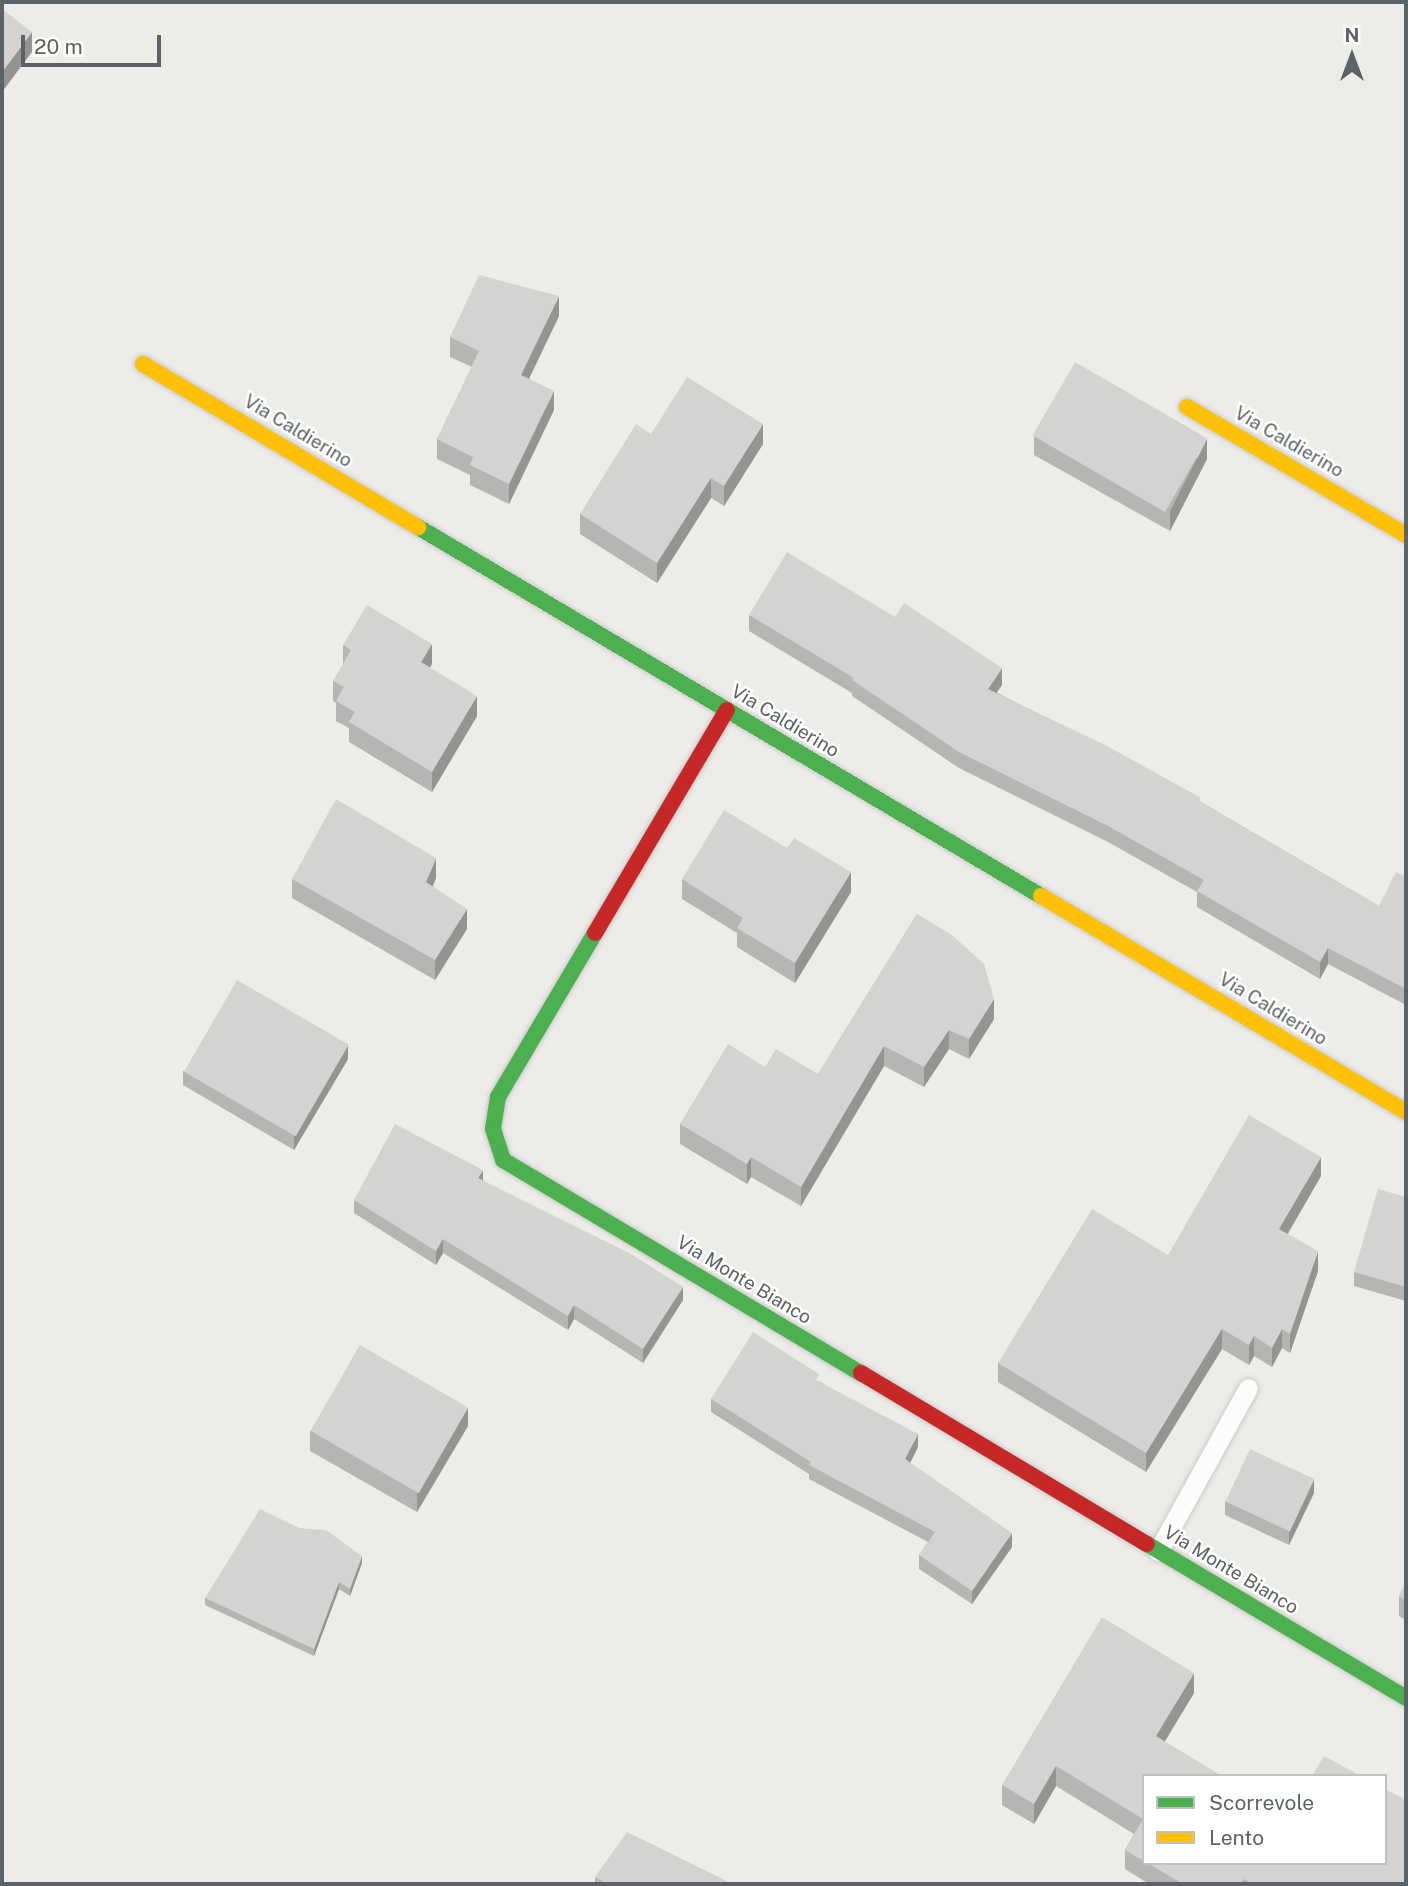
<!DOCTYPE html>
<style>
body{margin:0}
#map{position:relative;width:1408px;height:1886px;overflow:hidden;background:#edece8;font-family:"Public Sans",sans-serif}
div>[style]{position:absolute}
.roads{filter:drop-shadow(0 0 2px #cacaca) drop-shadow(0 0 2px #cacaca)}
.lane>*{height:19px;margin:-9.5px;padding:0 9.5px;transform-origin:9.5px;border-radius:9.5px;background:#fcfcfc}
.fast>*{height:16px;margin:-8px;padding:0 8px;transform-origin:8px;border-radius:8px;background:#4caf50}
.slow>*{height:16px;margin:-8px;padding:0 8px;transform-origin:8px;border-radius:8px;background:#ffc107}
.jam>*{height:16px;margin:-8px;padding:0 8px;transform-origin:8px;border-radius:8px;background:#c62828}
.wall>*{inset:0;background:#b6b5b4}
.shaded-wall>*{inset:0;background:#949492}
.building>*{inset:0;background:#d4d3d1;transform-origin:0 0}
span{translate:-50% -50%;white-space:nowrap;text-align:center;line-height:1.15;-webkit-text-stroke:5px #fff;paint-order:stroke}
.street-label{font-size:19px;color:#5c6266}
.frame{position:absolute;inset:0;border:4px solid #5c6266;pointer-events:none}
.legend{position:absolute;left:1142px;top:1774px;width:245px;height:91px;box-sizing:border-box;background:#fff;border:2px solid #bec0c2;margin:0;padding:9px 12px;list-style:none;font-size:21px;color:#5c6266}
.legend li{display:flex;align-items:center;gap:14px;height:35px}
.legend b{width:35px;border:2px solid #bec0c2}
.north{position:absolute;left:1317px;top:21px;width:70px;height:70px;-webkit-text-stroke:5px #fff;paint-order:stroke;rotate:0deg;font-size:19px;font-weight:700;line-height:28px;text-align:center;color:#5c6266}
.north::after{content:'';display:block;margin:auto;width:24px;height:32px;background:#5c6266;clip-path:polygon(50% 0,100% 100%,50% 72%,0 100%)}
.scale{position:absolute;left:21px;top:35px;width:140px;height:32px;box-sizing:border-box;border:4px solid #5c6266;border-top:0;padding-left:9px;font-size:21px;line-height:24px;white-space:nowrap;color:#5c6266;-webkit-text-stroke:5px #fff;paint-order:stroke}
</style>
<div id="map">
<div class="roads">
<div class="lane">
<i style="left:1158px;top:1551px;width:186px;rotate:-61.1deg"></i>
</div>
<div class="fast">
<i style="left:418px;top:527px;width:724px;rotate:30.64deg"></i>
<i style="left:595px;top:933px;width:191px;rotate:120.6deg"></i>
<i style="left:498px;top:1097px;width:32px;rotate:99deg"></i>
<i style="left:493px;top:1129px;width:33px;rotate:72deg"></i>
<i style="left:503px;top:1160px;width:417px;rotate:30.8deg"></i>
<i style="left:1147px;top:1544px;width:301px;rotate:30.7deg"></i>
</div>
<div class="slow">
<i style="left:143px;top:364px;width:320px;rotate:30.7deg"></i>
<i style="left:1187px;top:407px;width:254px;rotate:30.3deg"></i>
<i style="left:1041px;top:896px;width:424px;rotate:30.6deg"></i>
</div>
<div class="jam">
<i style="left:595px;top:933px;width:259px;rotate:-59.4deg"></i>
<i style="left:861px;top:1373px;width:333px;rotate:30.9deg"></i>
</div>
</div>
<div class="wall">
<i style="clip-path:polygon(559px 316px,529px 379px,554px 410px,509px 504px,470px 485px,470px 475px,437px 459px,437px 439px,472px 367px,450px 357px,450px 337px)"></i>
<i style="clip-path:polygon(651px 434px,763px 444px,724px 506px,711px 498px,657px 583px,580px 534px,580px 514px)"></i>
<i style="clip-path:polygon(1034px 436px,1207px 459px,1170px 531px,1034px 455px)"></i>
<i style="clip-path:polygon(749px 615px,1002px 685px,996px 692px,1201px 802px,1379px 906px,1406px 877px,1406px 1005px,1328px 964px,1320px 979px,1197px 907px,1197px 892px,1108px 842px,959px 768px,852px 696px,852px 693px,749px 631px)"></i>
<i style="clip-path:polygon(343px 645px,432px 664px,430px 668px,477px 716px,432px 792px,349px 742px,349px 728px,336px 721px,336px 703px,333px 701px,333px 681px,343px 665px)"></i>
<i style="clip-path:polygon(436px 878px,433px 886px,467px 929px,435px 980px,292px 898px,292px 879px)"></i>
<i style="clip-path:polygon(682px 879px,851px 892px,795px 983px,737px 947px,737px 933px,682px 899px)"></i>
<i style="clip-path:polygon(917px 914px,994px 1019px,969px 1059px,949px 1049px,924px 1087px,884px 1066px,801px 1206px,751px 1177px,747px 1184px,680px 1144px,680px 1124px,765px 1067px,818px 1074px)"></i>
<i style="clip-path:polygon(348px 1059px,294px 1150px,183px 1085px,183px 1071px)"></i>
<i style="clip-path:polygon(1321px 1176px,1288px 1234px,1318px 1271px,1290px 1353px,1282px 1348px,1272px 1367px,1254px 1356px,1249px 1365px,1222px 1349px,1146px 1472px,998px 1382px,998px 1363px,1168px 1255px)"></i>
<i style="clip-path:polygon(483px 1181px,683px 1300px,643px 1363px,574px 1319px,568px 1330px,443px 1253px,436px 1265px,354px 1213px,354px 1200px)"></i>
<i style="clip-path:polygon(1406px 1197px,1406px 1301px,1354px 1286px,1354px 1272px)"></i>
<i style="clip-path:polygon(819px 1381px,918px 1447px,910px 1463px,1012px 1547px,972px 1604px,919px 1569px,919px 1555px,928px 1542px,809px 1479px,809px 1474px,711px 1412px,711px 1399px)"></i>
<i style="clip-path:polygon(468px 1426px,417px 1512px,310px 1451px,310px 1431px)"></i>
<i style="clip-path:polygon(1314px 1493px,1289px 1545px,1225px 1515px,1225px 1501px)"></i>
<i style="clip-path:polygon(362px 1563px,350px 1596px,339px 1589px,314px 1656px,205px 1605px,205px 1598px)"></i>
<i style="clip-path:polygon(1406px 1583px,1406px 1620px,1399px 1616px,1399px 1596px)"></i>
<i style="clip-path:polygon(1194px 1693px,1144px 1776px,1144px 1863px,1385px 1863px,1406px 1884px,1149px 1884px,1125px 1869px,1125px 1850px,1134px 1834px,1056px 1786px,1034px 1824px,1002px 1805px,1002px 1785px)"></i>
<i style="clip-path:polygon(595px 1877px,733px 1884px,595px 1884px)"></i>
</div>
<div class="shaded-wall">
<i style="clip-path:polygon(32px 32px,32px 52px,2px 92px,2px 72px)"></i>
<i style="clip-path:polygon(559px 296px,559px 316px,521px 395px,521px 375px)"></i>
<i style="clip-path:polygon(554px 391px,554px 410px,509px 504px,509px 484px)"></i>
<i style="clip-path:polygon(763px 424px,763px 444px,724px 506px,724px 486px)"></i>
<i style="clip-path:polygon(1207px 439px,1207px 459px,1170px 531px,1170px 511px)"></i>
<i style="clip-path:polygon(711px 478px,711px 498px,657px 583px,657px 563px)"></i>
<i style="clip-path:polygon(432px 644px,432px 664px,421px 682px,421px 662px)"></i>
<i style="clip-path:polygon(1002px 668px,1002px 685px,988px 705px,988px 689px)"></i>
<i style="clip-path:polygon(477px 696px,477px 716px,432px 792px,432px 772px)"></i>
<i style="clip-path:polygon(436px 858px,436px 878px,426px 902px,426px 882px)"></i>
<i style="clip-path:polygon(851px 872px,851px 892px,795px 983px,795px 963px)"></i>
<i style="clip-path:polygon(467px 909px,467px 929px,435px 980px,435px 960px)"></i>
<i style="clip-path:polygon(1328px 948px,1328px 964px,1320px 979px,1320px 962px)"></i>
<i style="clip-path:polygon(994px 999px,994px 1019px,969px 1059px,969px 1039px)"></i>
<i style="clip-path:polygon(949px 1030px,949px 1049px,924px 1087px,924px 1067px)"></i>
<i style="clip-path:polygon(348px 1045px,348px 1059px,294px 1150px,294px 1137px)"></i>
<i style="clip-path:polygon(884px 1046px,884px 1066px,801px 1206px,801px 1187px)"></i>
<i style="clip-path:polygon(751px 1157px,751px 1177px,747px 1184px,747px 1164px)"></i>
<i style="clip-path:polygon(1321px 1157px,1321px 1176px,1279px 1248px,1279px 1229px)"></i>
<i style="clip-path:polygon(483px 1170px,483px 1184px,478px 1178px)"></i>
<i style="clip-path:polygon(443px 1239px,443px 1253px,436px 1265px,436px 1251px)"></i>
<i style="clip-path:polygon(1318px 1251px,1318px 1271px,1290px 1353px,1290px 1334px)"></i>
<i style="clip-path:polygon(683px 1287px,683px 1300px,643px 1363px,643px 1349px)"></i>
<i style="clip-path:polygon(574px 1305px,574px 1319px,568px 1330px,568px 1316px)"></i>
<i style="clip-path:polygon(1222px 1329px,1222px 1349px,1146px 1472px,1146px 1453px)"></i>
<i style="clip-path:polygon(1282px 1329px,1282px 1348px,1272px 1367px,1272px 1348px)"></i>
<i style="clip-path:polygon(1254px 1336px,1254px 1356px,1249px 1365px,1249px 1345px)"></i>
<i style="clip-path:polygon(468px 1407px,468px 1426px,417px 1512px,417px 1492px)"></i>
<i style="clip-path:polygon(918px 1434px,918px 1447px,905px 1473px,905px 1459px)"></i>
<i style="clip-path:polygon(1314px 1479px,1314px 1493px,1289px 1545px,1289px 1532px)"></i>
<i style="clip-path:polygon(1012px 1533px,1012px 1547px,972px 1604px,972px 1591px)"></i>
<i style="clip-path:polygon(362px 1556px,362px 1563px,350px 1596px,350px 1589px)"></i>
<i style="clip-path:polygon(339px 1582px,339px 1589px,314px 1656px,314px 1649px)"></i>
<i style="clip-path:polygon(1194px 1673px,1194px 1693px,1156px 1756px,1156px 1736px)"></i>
<i style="clip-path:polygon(1056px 1766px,1056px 1786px,1034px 1824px,1034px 1804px)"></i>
</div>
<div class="building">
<i style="clip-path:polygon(2px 9px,32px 32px,2px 72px)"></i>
<i style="clip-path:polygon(479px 275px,559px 296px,521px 375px,554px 391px,509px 484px,470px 465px,473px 457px,437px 439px,479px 351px,450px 337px)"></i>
<i style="left:1075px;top:362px;width:153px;height:85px;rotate:30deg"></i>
<i style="clip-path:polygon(687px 377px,763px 424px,724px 486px,711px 478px,657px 563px,580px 514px,636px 424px,651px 434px)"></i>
<i style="clip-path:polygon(787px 552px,895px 617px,904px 603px,1002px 668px,988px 689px,1107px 746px,1201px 798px,1199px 801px,1379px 906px,1396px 872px,1406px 877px,1406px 989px,1328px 948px,1320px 962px,1197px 891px,1204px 880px,1108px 826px,959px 752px,852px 680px,854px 678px,749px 615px)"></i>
<i style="clip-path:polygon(367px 605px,432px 644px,421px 662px,477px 696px,432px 772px,349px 722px,355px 712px,336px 701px,344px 687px,333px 681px,351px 650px,343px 645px)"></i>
<i style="clip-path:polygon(336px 799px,436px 858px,426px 882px,467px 909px,435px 960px,292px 879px)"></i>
<i style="clip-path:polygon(724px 810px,787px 848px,794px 838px,851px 872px,795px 963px,737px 928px,743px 918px,682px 879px)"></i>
<i style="clip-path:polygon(917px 914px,952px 935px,984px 964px,994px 999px,969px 1039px,949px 1030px,924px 1067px,884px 1046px,801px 1187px,751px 1157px,747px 1164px,680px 1124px,728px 1044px,765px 1067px,776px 1049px,818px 1074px)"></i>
<i style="left:237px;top:980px;width:129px;height:106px;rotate:30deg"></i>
<i style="clip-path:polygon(1249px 1115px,1321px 1157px,1279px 1229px,1318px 1251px,1290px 1334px,1282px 1329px,1272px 1348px,1254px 1336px,1249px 1345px,1222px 1329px,1146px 1453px,998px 1363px,1092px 1209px,1168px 1255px)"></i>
<i style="clip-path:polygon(395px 1124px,483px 1170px,478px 1178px,631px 1254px,683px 1287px,643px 1349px,574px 1305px,568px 1316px,443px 1239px,436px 1251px,354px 1200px)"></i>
<i style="clip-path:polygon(1378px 1189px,1406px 1197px,1406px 1287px,1354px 1272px)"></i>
<i style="clip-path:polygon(753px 1332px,819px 1374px,816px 1380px,918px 1434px,905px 1459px,1012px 1533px,972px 1591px,919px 1555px,935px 1532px,809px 1465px,811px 1462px,711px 1399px)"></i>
<i style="left:360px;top:1345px;width:125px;height:99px;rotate:30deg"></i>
<i style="left:1250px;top:1449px;width:71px;height:58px;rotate:25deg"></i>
<i style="clip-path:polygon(260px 1509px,299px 1528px,326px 1530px,362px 1556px,350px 1589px,339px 1582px,314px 1649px,205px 1598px)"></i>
<i style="clip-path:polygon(1406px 1583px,1406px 1601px,1399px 1596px)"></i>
<i style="clip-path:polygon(1102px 1617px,1194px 1673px,1156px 1736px,1222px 1776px,1144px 1776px,1144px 1861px,1125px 1850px,1143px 1819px,1056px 1766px,1034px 1804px,1002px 1785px)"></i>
<i style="clip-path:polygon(1324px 1756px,1361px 1776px,1312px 1776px)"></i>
<i style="clip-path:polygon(1385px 1789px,1406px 1800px,1406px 1884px,1253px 1884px,1244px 1879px,1240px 1884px,1183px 1884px,1147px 1863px,1385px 1863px)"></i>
<i style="clip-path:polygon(627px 1832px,733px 1884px,607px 1884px,595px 1877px)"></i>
</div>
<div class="street-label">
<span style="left:298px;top:431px;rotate:31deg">Via Caldierino</span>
<span style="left:1289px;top:442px;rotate:30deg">Via Caldierino</span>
<span style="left:785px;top:721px;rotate:31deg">Via Caldierino</span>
<span style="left:1273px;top:1009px;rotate:31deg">Via Caldierino</span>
<span style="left:744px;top:1280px;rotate:31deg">Via Monte Bianco</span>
<span style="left:1231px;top:1570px;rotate:31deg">Via Monte Bianco</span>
</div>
<div class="frame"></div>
<ul class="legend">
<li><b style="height:9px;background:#4caf50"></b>Scorrevole</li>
<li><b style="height:9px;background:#ffc107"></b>Lento</li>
</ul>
<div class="north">N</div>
<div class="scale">20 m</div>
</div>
